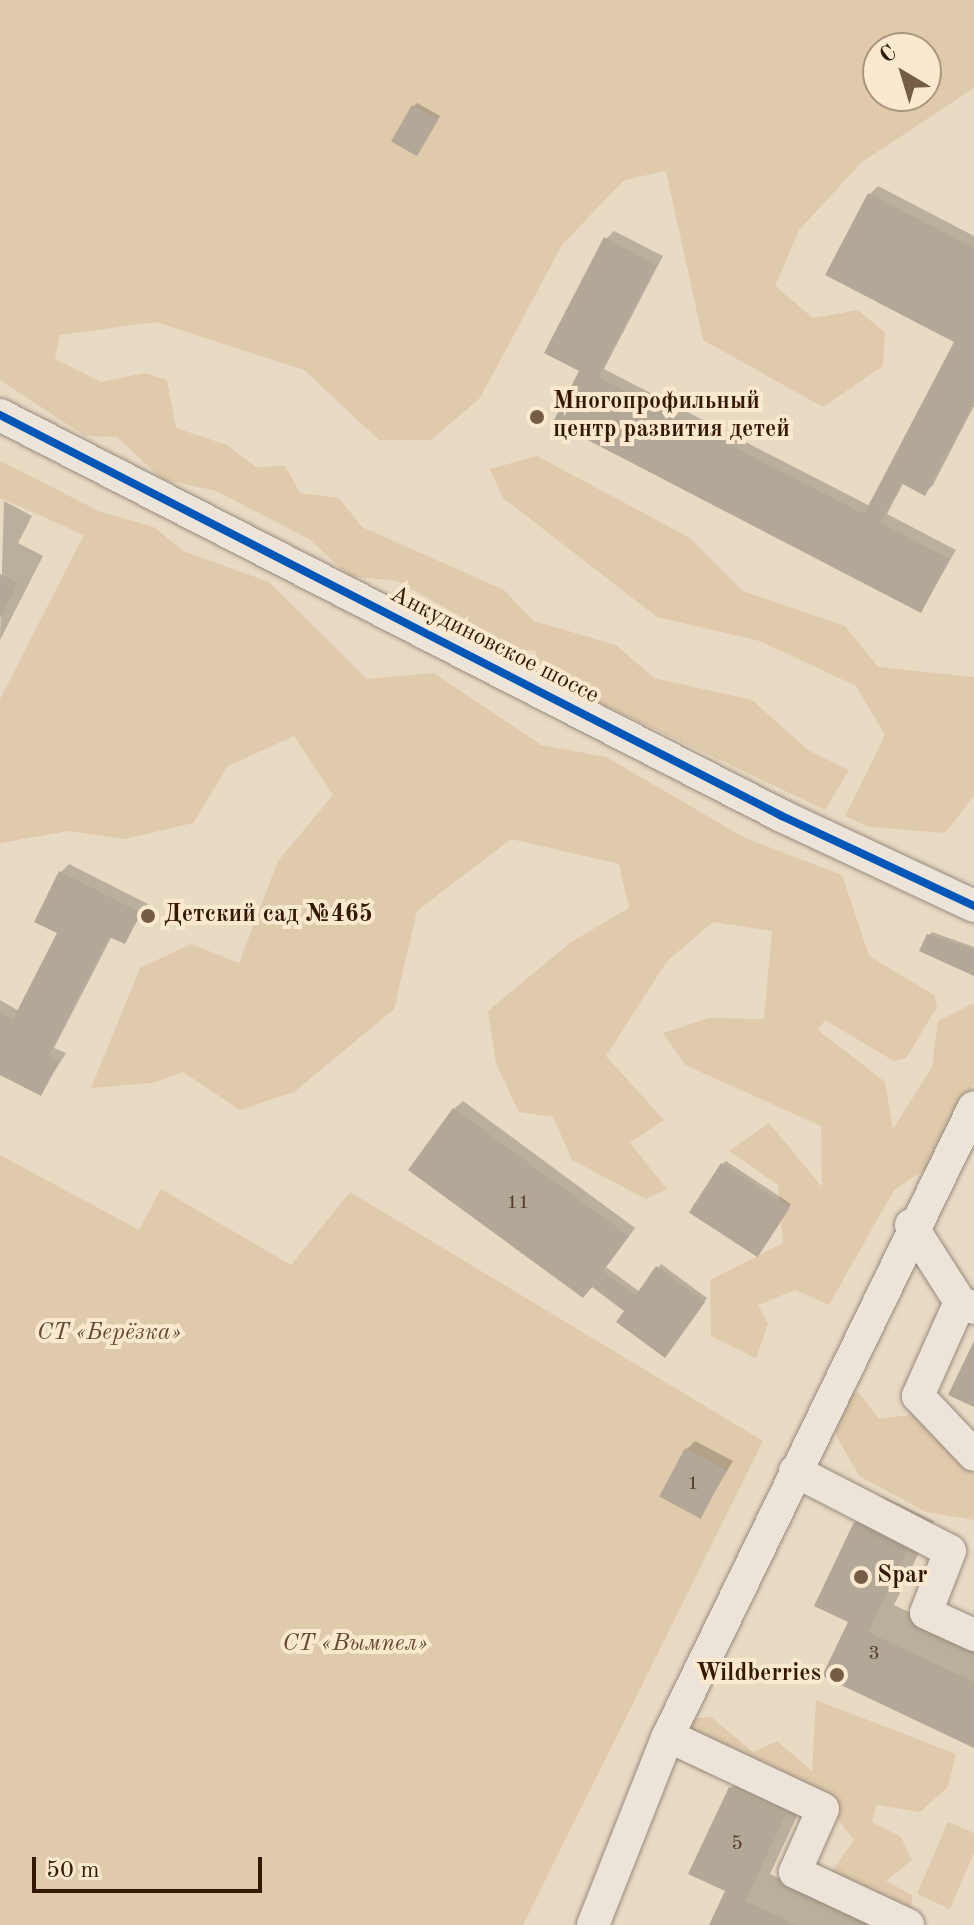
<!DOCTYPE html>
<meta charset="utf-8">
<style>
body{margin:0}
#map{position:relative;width:974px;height:1925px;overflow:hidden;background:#e9dac4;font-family:"Old Standard TT",serif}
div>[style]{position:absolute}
.green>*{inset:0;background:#dfcaab}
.shadow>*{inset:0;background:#0003}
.building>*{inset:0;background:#b3a797;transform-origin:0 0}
.roads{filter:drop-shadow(0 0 2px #978b7c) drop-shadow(0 0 2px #978b7c)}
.minor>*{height:32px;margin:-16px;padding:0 16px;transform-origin:16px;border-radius:16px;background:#ece4d9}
.cycleway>*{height:8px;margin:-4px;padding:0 4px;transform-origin:4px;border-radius:4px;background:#0057b8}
.dots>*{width:22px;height:22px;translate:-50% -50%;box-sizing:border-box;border:4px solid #fae9cf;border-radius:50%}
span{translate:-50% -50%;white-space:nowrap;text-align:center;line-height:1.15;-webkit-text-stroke:8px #fae9cf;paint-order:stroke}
.number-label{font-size:20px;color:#543c28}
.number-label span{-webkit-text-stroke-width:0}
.poi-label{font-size:24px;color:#351803;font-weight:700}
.left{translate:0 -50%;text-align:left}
.right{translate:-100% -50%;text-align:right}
.street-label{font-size:24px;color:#351803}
.park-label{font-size:24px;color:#66492f;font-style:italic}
.north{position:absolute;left:862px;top:32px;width:80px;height:80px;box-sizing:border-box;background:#fae9cf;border:2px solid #ab957d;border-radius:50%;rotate:322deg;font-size:22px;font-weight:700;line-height:32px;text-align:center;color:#351803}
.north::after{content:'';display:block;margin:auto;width:28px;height:36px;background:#745c47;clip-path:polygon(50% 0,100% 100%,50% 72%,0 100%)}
.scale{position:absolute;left:32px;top:1857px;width:230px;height:36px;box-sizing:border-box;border:4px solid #351803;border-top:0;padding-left:10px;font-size:24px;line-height:28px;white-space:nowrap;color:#351803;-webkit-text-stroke:6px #fae9cf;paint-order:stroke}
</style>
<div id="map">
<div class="green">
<i style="clip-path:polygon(evenodd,0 0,974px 0,974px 88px,862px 162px,799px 230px,775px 286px,813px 318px,858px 310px,885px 333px,883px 366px,823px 407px,703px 340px,666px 171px,624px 180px,562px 245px,480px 398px,431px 440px,379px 440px,304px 370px,156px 322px,60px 335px,55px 359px,101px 382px,145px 373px,167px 380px,176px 428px,227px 445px,256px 467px,285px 466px,300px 493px,339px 498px,362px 527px,504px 590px,534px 621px,616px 645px,654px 678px,752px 700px,808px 750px,849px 770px,825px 810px,543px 676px,535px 651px,488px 644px,476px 625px,397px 581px,349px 576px,309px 539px,216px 491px,162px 479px,117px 437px,85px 436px,0 380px,0 0,878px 48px,926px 48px,926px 96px,878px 96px,878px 48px)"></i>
<i style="clip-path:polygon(537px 456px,690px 538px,743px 591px,845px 626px,878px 667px,974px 677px,974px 796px,945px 833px,870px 827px,845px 816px,885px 735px,856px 686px,760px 641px,657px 617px,503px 498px,490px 469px)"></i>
<i style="clip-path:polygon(0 461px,101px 512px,154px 527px,183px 551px,269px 582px,367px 679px,434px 673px,541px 745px,606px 757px,745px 838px,842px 875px,869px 956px,934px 995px,937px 1007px,906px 1058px,894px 1061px,825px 1020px,818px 1030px,885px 1082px,893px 1129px,932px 1067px,938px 1021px,974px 1003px,974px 1083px,945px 1156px,894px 1190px,829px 1305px,795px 1290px,758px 1305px,768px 1324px,756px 1358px,711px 1336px,710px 1280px,783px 1243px,778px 1185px,729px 1151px,769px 1123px,822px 1187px,821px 1126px,685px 1065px,663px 1033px,709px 1018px,764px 1019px,772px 931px,713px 922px,667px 961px,606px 1056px,664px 1120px,630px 1143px,667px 1189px,646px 1199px,572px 1160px,553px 1117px,519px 1112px,496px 1064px,488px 1011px,571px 942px,629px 908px,619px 864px,511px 839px,417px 911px,394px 1009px,294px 1092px,240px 1110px,183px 1072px,152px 1083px,91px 1088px,140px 968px,191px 944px,239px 963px,278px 861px,333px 795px,294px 736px,228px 766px,193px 823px,125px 839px,69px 831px,0 843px,0 699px,84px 535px,0 498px)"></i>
<i style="clip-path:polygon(0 1155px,139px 1230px,161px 1189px,291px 1265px,350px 1192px,763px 1441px,523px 1925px,0 1925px)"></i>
<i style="clip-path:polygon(858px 1392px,879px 1419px,924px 1413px,974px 1475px,974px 1520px,926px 1512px,859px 1476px,836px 1435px,837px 1399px)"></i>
<i style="clip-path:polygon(816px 1700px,956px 1754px,948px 1787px,920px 1812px,876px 1805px,872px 1822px,901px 1837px,912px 1860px,886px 1881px,912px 1895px,911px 1914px,827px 1878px,854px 1840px,822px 1799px,703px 1773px,679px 1760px,677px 1719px,711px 1717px,753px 1752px,777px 1741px,812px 1771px)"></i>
<i style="clip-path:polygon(948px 1822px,974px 1833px,974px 1853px,950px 1909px,917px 1894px)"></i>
</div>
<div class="shadow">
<i style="clip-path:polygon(417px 103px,440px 116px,420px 150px,414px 106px)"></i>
<i style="clip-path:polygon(878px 186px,974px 236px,974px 406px,933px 485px,925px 493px,904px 482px,887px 514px,956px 550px,921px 610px,582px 370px,606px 239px,614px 231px,663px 256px,604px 369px,870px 506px,956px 341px,870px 194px)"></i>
<i style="clip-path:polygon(4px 501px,32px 516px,18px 543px,43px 556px,0 640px)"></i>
<i style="clip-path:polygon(69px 864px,148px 904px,124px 942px,112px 936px,54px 1048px,66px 1053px,41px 1093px,0 1072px,0 1000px,19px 1011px,59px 932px,61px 872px)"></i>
<i style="clip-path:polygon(932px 932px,974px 947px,974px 974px,929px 935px)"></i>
<i style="clip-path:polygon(463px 1101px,635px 1228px,606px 1267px,640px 1292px,661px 1264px,707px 1298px,668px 1352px,454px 1109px)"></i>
<i style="clip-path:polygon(726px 1161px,791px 1204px,760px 1250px,722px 1165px)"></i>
<i style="clip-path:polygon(695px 1441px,733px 1461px,700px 1516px,687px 1449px)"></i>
<i style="clip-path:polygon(882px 1496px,934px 1521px,894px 1605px,974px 1643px,974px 1746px,850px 1621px,855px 1523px)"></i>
<i style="clip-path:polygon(758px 1761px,811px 1786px,770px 1874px,880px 1925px,711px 1925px,727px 1890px,731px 1788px)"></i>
</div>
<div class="building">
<i style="left:412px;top:105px;width:30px;height:42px;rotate:30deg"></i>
<i style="clip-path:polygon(868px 193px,974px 248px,974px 402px,925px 496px,901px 483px,880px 523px,950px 559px,921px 613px,553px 422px,579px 371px,544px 353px,604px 237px,656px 265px,598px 377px,864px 514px,954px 342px,825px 275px)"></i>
<i style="clip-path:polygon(0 574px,18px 583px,0 618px)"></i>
<i style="clip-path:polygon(59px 871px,141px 913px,125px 944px,109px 937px,48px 1056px,59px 1062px,41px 1096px,0 1075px,0 1012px,13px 1019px,57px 933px,34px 922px)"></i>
<i style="clip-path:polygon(927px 934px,974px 950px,974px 976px,919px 951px)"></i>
<i style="clip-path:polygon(453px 1108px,629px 1236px,603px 1271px,636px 1295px,656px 1266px,705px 1302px,665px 1358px,616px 1322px,624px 1311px,592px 1287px,583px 1298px,408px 1170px)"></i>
<i style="left:721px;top:1163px;width:82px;height:59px;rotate:33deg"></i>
<i style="clip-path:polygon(974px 1341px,974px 1407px,948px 1395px)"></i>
<i style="left:685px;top:1448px;width:47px;height:55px;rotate:28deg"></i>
<i style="clip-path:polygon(854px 1522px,908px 1548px,868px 1632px,974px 1682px,974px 1748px,822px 1676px,848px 1622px,814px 1606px)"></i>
<i style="clip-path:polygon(729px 1787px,786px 1814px,745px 1901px,797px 1925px,709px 1925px,725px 1891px,688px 1874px)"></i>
</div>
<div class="roads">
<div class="minor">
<i style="left:0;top:415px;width:879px;rotate:27.15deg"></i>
<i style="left:782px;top:816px;width:212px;rotate:25.1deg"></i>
<i style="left:911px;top:1225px;width:91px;rotate:57.5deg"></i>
<i style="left:960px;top:1302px;width:15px;rotate:23deg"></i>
<i style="left:960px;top:1302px;width:103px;rotate:114.1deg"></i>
<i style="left:918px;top:1396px;width:81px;rotate:46.5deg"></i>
<i style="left:795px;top:1471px;width:174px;rotate:27.3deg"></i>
<i style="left:950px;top:1551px;width:66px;rotate:111.2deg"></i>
<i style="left:926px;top:1613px;width:53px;rotate:24.6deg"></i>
<i style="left:668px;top:1736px;width:171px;rotate:25.2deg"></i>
<i style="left:823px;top:1809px;width:69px;rotate:114deg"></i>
<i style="left:795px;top:1872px;width:125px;rotate:25.1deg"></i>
<i style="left:593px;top:1925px;width:203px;rotate:-68.4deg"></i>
<i style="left:668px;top:1736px;width:699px;rotate:-64.06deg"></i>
</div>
</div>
<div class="cycleway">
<i style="left:0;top:415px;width:879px;rotate:27.15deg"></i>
<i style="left:782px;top:816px;width:212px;rotate:25.1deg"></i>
</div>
<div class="dots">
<i style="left:537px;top:417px;background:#745c47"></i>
<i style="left:148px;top:916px;background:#745c47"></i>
<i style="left:861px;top:1577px;background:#745c47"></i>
<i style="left:837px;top:1675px;background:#745c47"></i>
</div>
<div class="number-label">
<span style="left:518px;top:1203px">11</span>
<span style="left:693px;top:1484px">1</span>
<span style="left:874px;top:1654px">3</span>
<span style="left:737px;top:1844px">5</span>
</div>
<div class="poi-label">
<span class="left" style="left:553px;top:417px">Многопрофильный<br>центр развития детей</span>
<span class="left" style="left:164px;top:916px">Детский сад №465</span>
<span class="left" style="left:877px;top:1577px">Spar</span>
<span class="right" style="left:821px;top:1675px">Wildberries</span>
</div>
<div class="street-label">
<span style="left:494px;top:646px;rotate:27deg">Анкудиновское шоссе</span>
</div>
<div class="park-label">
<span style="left:109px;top:1334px">СТ «Берёзка»</span>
<span style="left:355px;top:1645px">СТ «Вымпел»</span>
</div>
<div class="north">С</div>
<div class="scale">50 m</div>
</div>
